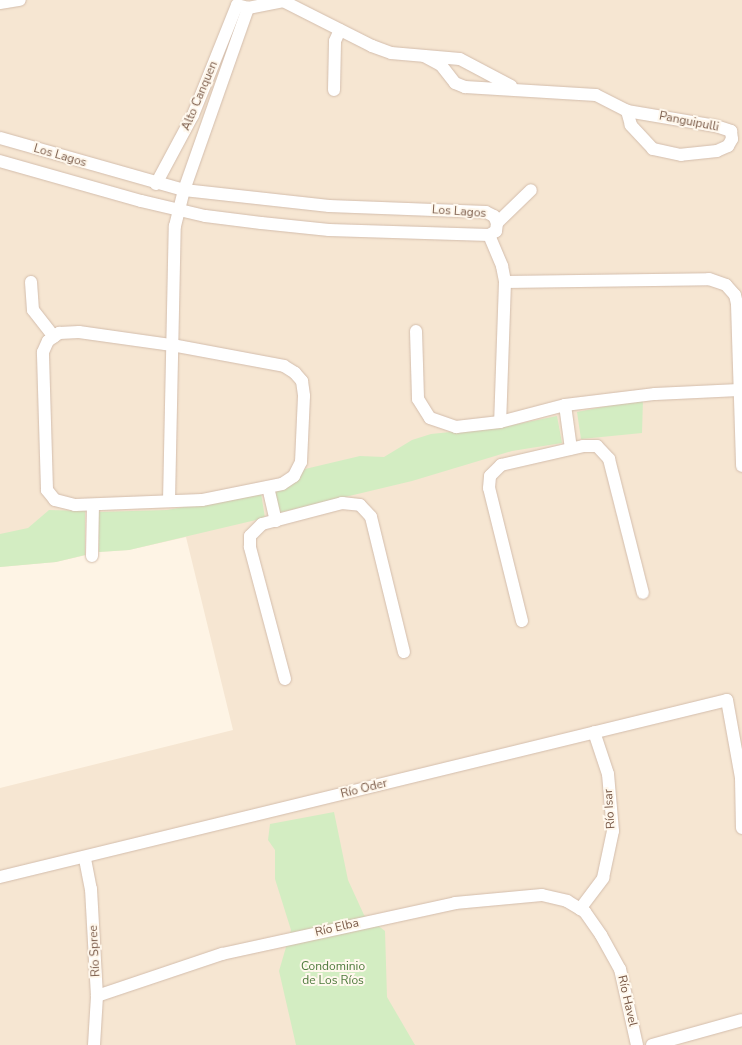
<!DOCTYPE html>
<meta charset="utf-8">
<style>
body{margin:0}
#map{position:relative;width:742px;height:1045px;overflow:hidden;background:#fef4e5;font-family:"Nunito Sans",sans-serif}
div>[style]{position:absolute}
.residential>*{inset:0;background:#f6e6d2}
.green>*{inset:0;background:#d3edc2}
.roads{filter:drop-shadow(0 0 1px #d3bdac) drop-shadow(0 0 1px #d3bdac)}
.street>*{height:12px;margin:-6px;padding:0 6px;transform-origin:6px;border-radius:6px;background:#fff}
span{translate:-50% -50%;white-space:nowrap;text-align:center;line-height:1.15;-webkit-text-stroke:4px #fff8ed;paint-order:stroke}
.street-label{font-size:12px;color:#795947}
.park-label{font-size:12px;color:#4e7a3c}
</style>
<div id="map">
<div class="residential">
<i style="clip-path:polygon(0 0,742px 0,742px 1045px,0 1045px,0 788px,233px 730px,186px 537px,129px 550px,99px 552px,56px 562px,0 567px)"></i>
</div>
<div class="green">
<i style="clip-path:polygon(643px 399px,642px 433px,581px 439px,577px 412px)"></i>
<i style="clip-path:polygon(557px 416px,562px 443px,512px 451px,412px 481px,278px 513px,273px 492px,305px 469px,360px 456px,384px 457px,412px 440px,431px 434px,508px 426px)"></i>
<i style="clip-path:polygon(261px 493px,265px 518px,129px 550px,99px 552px,98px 512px,167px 510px)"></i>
<i style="clip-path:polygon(49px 510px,85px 511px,85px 555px,56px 562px,0 567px,0 534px,28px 528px)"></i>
<i style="clip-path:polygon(334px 812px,348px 880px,364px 915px,385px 931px,387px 997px,415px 1045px,296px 1045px,279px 971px,291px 930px,275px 879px,275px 850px,268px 840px,270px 824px)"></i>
</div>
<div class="roads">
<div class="street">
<i style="left:0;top:3px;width:20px;rotate:-9deg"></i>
<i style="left:237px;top:5px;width:11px;rotate:15deg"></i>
<i style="left:248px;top:8px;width:36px;rotate:-11deg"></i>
<i style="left:283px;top:1px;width:100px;rotate:26.8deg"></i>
<i style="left:372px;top:46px;width:20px;rotate:20deg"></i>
<i style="left:391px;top:53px;width:69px;rotate:5deg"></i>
<i style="left:460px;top:59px;width:58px;rotate:27.9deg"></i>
<i style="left:424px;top:56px;width:19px;rotate:28deg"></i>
<i style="left:441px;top:65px;width:23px;rotate:52deg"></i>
<i style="left:455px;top:83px;width:11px;rotate:22deg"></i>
<i style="left:465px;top:87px;width:131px;rotate:3.5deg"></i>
<i style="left:596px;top:95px;width:35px;rotate:27deg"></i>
<i style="left:627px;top:111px;width:90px;rotate:9.6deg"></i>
<i style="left:716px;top:126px;width:16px;rotate:18deg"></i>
<i style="left:731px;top:131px;width:8px;rotate:83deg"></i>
<i style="left:732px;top:139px;width:8px;rotate:120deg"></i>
<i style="left:728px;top:146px;width:12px;rotate:156deg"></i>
<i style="left:717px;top:151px;width:36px;rotate:174deg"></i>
<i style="left:681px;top:155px;width:29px;rotate:-168deg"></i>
<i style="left:653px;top:149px;width:33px;rotate:-133deg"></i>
<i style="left:631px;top:125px;width:15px;rotate:-106deg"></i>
<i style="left:334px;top:90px;width:49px;rotate:-88.8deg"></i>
<i style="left:335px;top:41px;width:12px;rotate:-66deg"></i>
<i style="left:0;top:138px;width:191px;rotate:15.8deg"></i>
<i style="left:184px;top:190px;width:146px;rotate:6.3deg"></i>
<i style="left:329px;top:206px;width:157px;rotate:2.2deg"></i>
<i style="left:486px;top:212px;width:9px;rotate:27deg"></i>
<i style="left:494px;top:216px;width:8px;rotate:67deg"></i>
<i style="left:497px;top:223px;width:8px;rotate:97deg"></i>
<i style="left:496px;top:231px;width:8px;rotate:150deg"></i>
<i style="left:489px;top:235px;width:160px;rotate:-178.2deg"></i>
<i style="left:329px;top:230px;width:68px;rotate:-174.1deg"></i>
<i style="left:261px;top:223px;width:56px;rotate:-172.9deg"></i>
<i style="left:205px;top:216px;width:66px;rotate:-166.8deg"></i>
<i style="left:141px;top:201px;width:147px;rotate:-164.2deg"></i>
<i style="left:156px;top:184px;width:78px;rotate:-61.8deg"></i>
<i style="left:193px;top:115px;width:118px;rotate:-68.2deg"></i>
<i style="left:497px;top:223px;width:47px;rotate:-44.1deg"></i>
<i style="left:489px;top:235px;width:34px;rotate:67deg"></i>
<i style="left:502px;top:266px;width:16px;rotate:79deg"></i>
<i style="left:505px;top:282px;width:140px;rotate:92deg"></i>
<i style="left:31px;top:282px;width:28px;rotate:86deg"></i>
<i style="left:33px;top:310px;width:34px;rotate:52deg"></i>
<i style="left:505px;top:282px;width:204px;rotate:-0.8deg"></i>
<i style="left:709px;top:279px;width:18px;rotate:19deg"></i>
<i style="left:726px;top:285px;width:13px;rotate:48deg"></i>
<i style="left:735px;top:295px;width:9px;rotate:77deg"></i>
<i style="left:737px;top:304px;width:162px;rotate:88.2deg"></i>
<i style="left:416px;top:331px;width:68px;rotate:88.3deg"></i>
<i style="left:418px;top:399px;width:22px;rotate:58deg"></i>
<i style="left:430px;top:418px;width:28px;rotate:19deg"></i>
<i style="left:456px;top:427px;width:44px;rotate:-6.5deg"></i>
<i style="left:500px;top:422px;width:67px;rotate:-14.7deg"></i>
<i style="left:565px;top:405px;width:91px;rotate:-7deg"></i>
<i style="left:655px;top:394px;width:84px;rotate:-2.7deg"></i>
<i style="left:79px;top:332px;width:94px;rotate:8deg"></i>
<i style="left:172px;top:345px;width:114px;rotate:10.6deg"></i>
<i style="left:284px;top:366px;width:13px;rotate:32deg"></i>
<i style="left:295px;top:373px;width:11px;rotate:49deg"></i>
<i style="left:302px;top:381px;width:15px;rotate:82deg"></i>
<i style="left:304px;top:396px;width:66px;rotate:92.6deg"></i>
<i style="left:301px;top:462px;width:16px;rotate:117deg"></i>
<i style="left:294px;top:476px;width:14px;rotate:146deg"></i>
<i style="left:282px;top:484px;width:82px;rotate:168.7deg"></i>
<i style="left:202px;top:500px;width:127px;rotate:177.7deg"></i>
<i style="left:75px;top:505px;width:21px;rotate:-166deg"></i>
<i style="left:55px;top:500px;width:13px;rotate:-129deg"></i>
<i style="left:47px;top:490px;width:138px;rotate:-91.7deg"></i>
<i style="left:43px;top:352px;width:12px;rotate:-66deg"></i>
<i style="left:48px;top:341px;width:14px;rotate:-36deg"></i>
<i style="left:59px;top:333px;width:20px;rotate:-3deg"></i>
<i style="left:565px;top:405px;width:44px;rotate:82.2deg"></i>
<i style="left:268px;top:487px;width:35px;rotate:77deg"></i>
<i style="left:169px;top:501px;width:275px;rotate:-88.8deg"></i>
<i style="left:175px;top:226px;width:37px;rotate:-76deg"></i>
<i style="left:184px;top:190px;width:193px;rotate:-70.6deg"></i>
<i style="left:92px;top:556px;width:51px;rotate:-88.9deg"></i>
<i style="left:522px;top:621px;width:137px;rotate:-103.9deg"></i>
<i style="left:489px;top:488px;width:12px;rotate:-85deg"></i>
<i style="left:490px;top:476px;width:16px;rotate:-45deg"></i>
<i style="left:501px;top:465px;width:84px;rotate:-13deg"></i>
<i style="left:583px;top:446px;width:14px"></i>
<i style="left:597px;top:446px;width:18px;rotate:47deg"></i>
<i style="left:609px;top:459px;width:138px;rotate:75.8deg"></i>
<i style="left:285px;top:679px;width:137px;rotate:-104.9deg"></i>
<i style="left:250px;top:547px;width:11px;rotate:-90deg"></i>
<i style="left:250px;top:536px;width:17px;rotate:-45deg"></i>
<i style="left:262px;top:524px;width:83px;rotate:-14.7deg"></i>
<i style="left:342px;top:503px;width:18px;rotate:6deg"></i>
<i style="left:360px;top:505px;width:16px;rotate:47deg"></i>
<i style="left:371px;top:517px;width:139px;rotate:76.3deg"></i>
<i style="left:85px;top:859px;width:31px;rotate:79deg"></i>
<i style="left:91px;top:889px;width:107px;rotate:86.8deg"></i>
<i style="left:97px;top:996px;width:49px;rotate:93.5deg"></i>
<i style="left:0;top:877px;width:748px;rotate:-13.68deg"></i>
<i style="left:727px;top:700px;width:79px;rotate:79.8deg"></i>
<i style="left:741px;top:778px;width:50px;rotate:88.9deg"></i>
<i style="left:580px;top:909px;width:39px;rotate:-53deg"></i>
<i style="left:603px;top:878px;width:48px;rotate:-78deg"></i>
<i style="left:613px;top:831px;width:57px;rotate:-95deg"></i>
<i style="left:608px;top:774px;width:44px;rotate:-108.4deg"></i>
<i style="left:97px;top:996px;width:132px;rotate:-18.6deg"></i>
<i style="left:222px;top:954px;width:239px;rotate:-12.3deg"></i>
<i style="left:455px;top:903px;width:87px;rotate:-5.3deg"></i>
<i style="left:542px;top:895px;width:26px;rotate:13deg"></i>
<i style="left:567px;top:901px;width:21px;rotate:31deg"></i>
<i style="left:585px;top:912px;width:28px;rotate:55deg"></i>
<i style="left:601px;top:935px;width:39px;rotate:61deg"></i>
<i style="left:620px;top:969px;width:78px;rotate:77.4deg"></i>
<i style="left:652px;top:1045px;width:93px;rotate:-15.5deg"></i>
</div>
</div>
<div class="street-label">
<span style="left:200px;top:96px;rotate:-67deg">Alto Canquen</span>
<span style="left:689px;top:122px;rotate:11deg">Panguipulli</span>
<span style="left:60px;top:156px;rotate:16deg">Los Lagos</span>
<span style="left:459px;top:212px;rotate:4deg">Los Lagos</span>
<span style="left:364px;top:789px;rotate:-14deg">Río Oder</span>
<span style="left:610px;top:809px;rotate:-94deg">Río Isar</span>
<span style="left:337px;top:928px;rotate:-13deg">Río Elba</span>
<span style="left:95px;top:951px;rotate:-93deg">Río Spree</span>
<span style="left:627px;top:1001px;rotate:77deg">Río Havel</span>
</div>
<div class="park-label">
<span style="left:333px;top:974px">Condominio<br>de Los Ríos</span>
</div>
</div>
